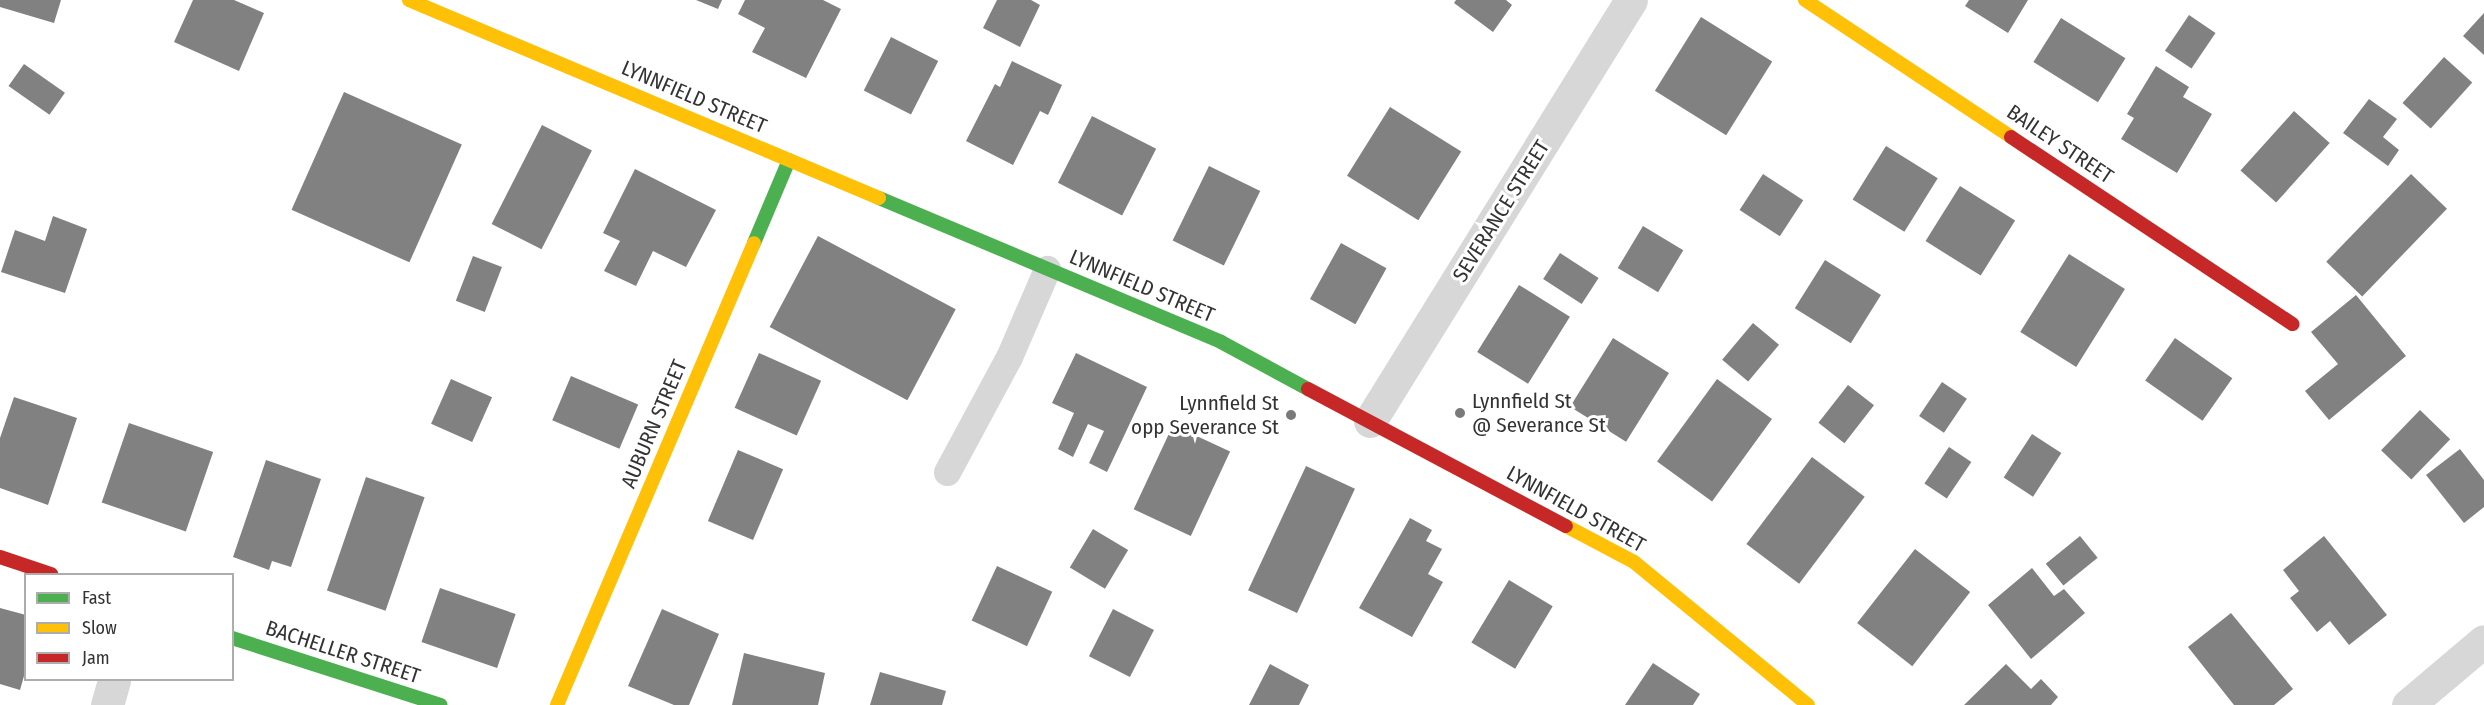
<!DOCTYPE html>
<style>
body{margin:0}
#map{position:relative;width:2484px;height:705px;overflow:hidden;background:#fff;font-family:"Fira Sans Condensed",sans-serif}
div>[style]{position:absolute}
.building>*{inset:0;background:#818181;transform-origin:0 0}
.lane>*{height:27px;margin:-13.5px;padding:0 13.5px;transform-origin:13.5px;border-radius:13.5px;background:#d7d7d7}
.street>*{height:33px;margin:-16.5px;padding:0 16.5px;transform-origin:16.5px;border-radius:16.5px;background:#d7d7d7}
.fast>*{height:14px;margin:-7px;padding:0 7px;transform-origin:7px;border-radius:7px;background:#4caf50}
.slow>*{height:14px;margin:-7px;padding:0 7px;transform-origin:7px;border-radius:7px;background:#ffc107}
.jam>*{height:14px;margin:-7px;padding:0 7px;transform-origin:7px;border-radius:7px;background:#c62828}
.dots>*{width:16px;height:16px;translate:-50% -50%;box-sizing:border-box;border:3px solid #fff;border-radius:50%}
span{translate:-50% -50%;white-space:nowrap;text-align:center;line-height:1.15;-webkit-text-stroke:6px #fff;paint-order:stroke}
.street-label{font-size:21px;color:#333}
.poi-label{font-size:21px;color:#333}
.left{translate:0 -50%;text-align:left}
.right{translate:-100% -50%;text-align:right}
.legend{position:absolute;left:24px;top:573px;width:210px;height:108px;box-sizing:border-box;background:#fff;border:2px solid #adadad;margin:0;padding:8px 10px;list-style:none;font-size:18px;color:#333}
.legend li{display:flex;align-items:center;gap:12px;height:30px}
.legend b{width:30px;border:2px solid #adadad}
</style>
<div id="map">
<div class="building">
<i style="clip-path:polygon(0 0,61px 0,54px 23px,0 7px)"></i>
<i style="clip-path:polygon(193px 0,234px 0,264px 13px,239px 71px,174px 42px)"></i>
<i style="clip-path:polygon(696px 0,722px 0,718px 9px)"></i>
<i style="clip-path:polygon(745px 0,823px 0,841px 9px,806px 78px,752px 52px,765px 28px,738px 14px)"></i>
<i style="clip-path:polygon(997px 0,1031px 0,1040px 5px,1020px 47px,983px 28px)"></i>
<i style="clip-path:polygon(1456px 0,1506px 0,1512px 5px,1493px 32px,1454px 3px)"></i>
<i style="clip-path:polygon(1969px 0,2028px 0,2008px 33px,1965px 6px)"></i>
<i style="clip-path:polygon(2484px 13px,2484px 55px,2463px 36px)"></i>
<i style="left:2189px;top:15px;width:32px;height:43px;rotate:34deg"></i>
<i style="left:1701px;top:17px;width:84px;height:87px;rotate:32deg"></i>
<i style="left:2061px;top:18px;width:76px;height:52px;rotate:32deg"></i>
<i style="left:891px;top:37px;width:53px;height:60px;rotate:27deg"></i>
<i style="left:2444px;top:57px;width:38px;height:62px;rotate:42deg"></i>
<i style="clip-path:polygon(1012px 61px,1062px 85px,1048px 115px,1040px 111px,1013px 165px,966px 141px,995px 84px,1000px 87px)"></i>
<i style="left:24px;top:64px;width:50px;height:27px;rotate:35deg"></i>
<i style="clip-path:polygon(2156px 66px,2189px 87px,2183px 97px,2212px 114px,2177px 173px,2121px 139px,2134px 118px,2127px 114px)"></i>
<i style="left:344px;top:92px;width:129px;height:129px;rotate:24deg"></i>
<i style="clip-path:polygon(2369px 99px,2397px 119px,2383px 137px,2399px 150px,2388px 166px,2343px 133px)"></i>
<i style="left:1390px;top:107px;width:84px;height:81px;rotate:32deg"></i>
<i style="left:2294px;top:111px;width:48px;height:80px;rotate:42deg"></i>
<i style="left:1092px;top:116px;width:72px;height:75px;rotate:27deg"></i>
<i style="left:542px;top:125px;width:56px;height:111px;rotate:27deg"></i>
<i style="left:1886px;top:146px;width:61px;height:63px;rotate:32deg"></i>
<i style="left:1209px;top:166px;width:57px;height:83px;rotate:26deg"></i>
<i style="clip-path:polygon(635px 169px,716px 210px,686px 267px,653px 251px,636px 286px,604px 271px,620px 241px,603px 233px)"></i>
<i style="left:1763px;top:174px;width:48px;height:43px;rotate:33deg"></i>
<i style="left:2411px;top:174px;width:50px;height:122px;rotate:44deg"></i>
<i style="left:1960px;top:186px;width:65px;height:65px;rotate:32deg"></i>
<i style="clip-path:polygon(53px 216px,87px 229px,65px 293px,1px 272px,15px 230px,45px 241px)"></i>
<i style="left:1643px;top:226px;width:47px;height:49px;rotate:31deg"></i>
<i style="left:818px;top:236px;width:156px;height:103px;rotate:28deg"></i>
<i style="left:1341px;top:243px;width:52px;height:64px;rotate:29deg"></i>
<i style="left:1560px;top:253px;width:46px;height:31px;rotate:33deg"></i>
<i style="left:2069px;top:254px;width:66px;height:92px;rotate:32deg"></i>
<i style="left:473px;top:256px;width:31px;height:48px;rotate:21deg"></i>
<i style="left:1825px;top:260px;width:66px;height:57px;rotate:32deg"></i>
<i style="left:1519px;top:285px;width:60px;height:79px;rotate:32deg"></i>
<i style="clip-path:polygon(2356px 295px,2406px 356px,2329px 420px,2305px 391px,2338px 364px,2311px 332px)"></i>
<i style="left:1753px;top:323px;width:34px;height:48px;rotate:40deg"></i>
<i style="left:1613px;top:338px;width:66px;height:81px;rotate:32deg"></i>
<i style="left:2175px;top:338px;width:70px;height:52px;rotate:35deg"></i>
<i style="left:759px;top:353px;width:68px;height:60px;rotate:24deg"></i>
<i style="clip-path:polygon(1076px 353px,1147px 387px,1107px 472px,1089px 463px,1104px 431px,1088px 424px,1073px 457px,1058px 449px,1074px 413px,1052px 403px)"></i>
<i style="left:571px;top:376px;width:73px;height:48px;rotate:23deg"></i>
<i style="left:451px;top:379px;width:45px;height:49px;rotate:24deg"></i>
<i style="left:1717px;top:379px;width:68px;height:102px;rotate:36deg"></i>
<i style="left:1942px;top:382px;width:30px;height:41px;rotate:34deg"></i>
<i style="left:1848px;top:385px;width:33px;height:48px;rotate:38deg"></i>
<i style="clip-path:polygon(14px 397px,77px 418px,48px 505px,0 488px,0 438px)"></i>
<i style="left:2420px;top:410px;width:42px;height:56px;rotate:44deg"></i>
<i style="left:129px;top:423px;width:89px;height:84px;rotate:19deg"></i>
<i style="left:1173px;top:425px;width:63px;height:93px;rotate:25deg"></i>
<i style="left:2032px;top:434px;width:35px;height:52px;rotate:33deg"></i>
<i style="left:1949px;top:447px;width:27px;height:44px;rotate:34deg"></i>
<i style="clip-path:polygon(2460px 449px,2484px 480px,2484px 507px,2464px 523px,2426px 475px)"></i>
<i style="left:738px;top:450px;width:49px;height:77px;rotate:23deg"></i>
<i style="left:1812px;top:457px;width:66px;height:109px;rotate:37deg"></i>
<i style="clip-path:polygon(266px 460px,321px 479px,291px 567px,272px 561px,269px 570px,233px 557px)"></i>
<i style="left:1306px;top:466px;width:54px;height:137px;rotate:25deg"></i>
<i style="left:366px;top:477px;width:62px;height:120px;rotate:19deg"></i>
<i style="clip-path:polygon(1410px 518px,1432px 530px,1426px 541px,1442px 549px,1428px 574px,1443px 582px,1412px 637px,1359px 608px)"></i>
<i style="left:1093px;top:529px;width:41px;height:45px;rotate:31deg"></i>
<i style="left:2080px;top:536px;width:28px;height:44px;rotate:51deg"></i>
<i style="clip-path:polygon(2324px 536px,2387px 615px,2349px 645px,2330px 621px,2317px 632px,2290px 598px,2299px 591px,2283px 570px)"></i>
<i style="left:1915px;top:549px;width:70px;height:94px;rotate:38deg"></i>
<i style="left:997px;top:566px;width:61px;height:60px;rotate:25deg"></i>
<i style="clip-path:polygon(2032px 568px,2054px 596px,2064px 589px,2085px 613px,2031px 659px,1988px 605px)"></i>
<i style="left:1509px;top:580px;width:51px;height:73px;rotate:31deg"></i>
<i style="left:440px;top:588px;width:80px;height:57px;rotate:19deg"></i>
<i style="clip-path:polygon(0 608px,26px 615px,26px 669px,20px 690px,0 684px)"></i>
<i style="clip-path:polygon(662px 609px,719px 634px,689px 705px,674px 705px,628px 686px)"></i>
<i style="left:1113px;top:609px;width:46px;height:53px;rotate:27deg"></i>
<i style="clip-path:polygon(2231px 613px,2293px 689px,2274px 705px,2234px 705px,2188px 647px)"></i>
<i style="clip-path:polygon(744px 653px,825px 673px,818px 705px,732px 705px)"></i>
<i style="clip-path:polygon(1653px 663px,1700px 694px,1693px 705px,1625px 705px)"></i>
<i style="clip-path:polygon(1270px 664px,1309px 685px,1299px 705px,1249px 705px)"></i>
<i style="clip-path:polygon(2006px 664px,2031px 689px,2041px 679px,2058px 697px,2051px 705px,1964px 705px)"></i>
<i style="clip-path:polygon(880px 672px,946px 691px,942px 705px,870px 705px)"></i>
</div>
<div class="lane">
<i style="left:947px;top:472px;width:131px;rotate:-61.7deg"></i>
<i style="left:1009px;top:357px;width:96px;rotate:-66.6deg"></i>
</div>
<div class="street">
<i style="left:1370px;top:421px;width:495px;rotate:-58.2deg"></i>
<i style="left:107px;top:705px;width:26px;rotate:-74deg"></i>
<i style="left:2408px;top:705px;width:99px;rotate:-40.1deg"></i>
</div>
<div class="fast">
<i style="left:879px;top:198px;width:371px;rotate:22.8deg"></i>
<i style="left:1221px;top:342px;width:99px;rotate:28.4deg"></i>
<i style="left:754px;top:243px;width:90px;rotate:-67.1deg"></i>
<i style="left:232px;top:638px;width:219px;rotate:17.8deg"></i>
</div>
<div class="slow">
<i style="left:409px;top:0;width:510px;rotate:22.84deg"></i>
<i style="left:1805px;top:0;width:247px;rotate:33.6deg"></i>
<i style="left:1566px;top:526px;width:77px;rotate:27.9deg"></i>
<i style="left:1634px;top:562px;width:225px;rotate:39.4deg"></i>
<i style="left:557px;top:705px;width:502px;rotate:-66.91deg"></i>
</div>
<div class="jam">
<i style="left:2011px;top:137px;width:338px;rotate:33.6deg"></i>
<i style="left:1308px;top:389px;width:292px;rotate:28deg"></i>
<i style="left:0;top:557px;width:54px;rotate:18.4deg"></i>
</div>
<div class="dots">
<i style="left:1460px;top:413px;background:#7a7a7a"></i>
<i style="left:1291px;top:415px;background:#7a7a7a"></i>
</div>
<div class="street-label">
<span style="left:694px;top:97px;rotate:23deg">LYNNFIELD STREET</span>
<span style="left:2060px;top:144px;rotate:34deg">BAILEY STREET</span>
<span style="left:1501px;top:211px;rotate:-58deg">SEVERANCE STREET</span>
<span style="left:1142px;top:286px;rotate:23deg">LYNNFIELD STREET</span>
<span style="left:654px;top:424px;rotate:-67deg">AUBURN STREET</span>
<span style="left:1576px;top:509px;rotate:29deg">LYNNFIELD STREET</span>
<span style="left:343px;top:652px;rotate:18deg">BACHELLER STREET</span>
</div>
<div class="poi-label">
<span class="left" style="left:1472px;top:413px">Lynnfield St<br>@ Severance St</span>
<span class="right" style="left:1279px;top:415px">Lynnfield St<br>opp Severance St</span>
</div>
<ul class="legend">
<li><b style="height:8px;background:#4caf50"></b>Fast</li>
<li><b style="height:8px;background:#ffc107"></b>Slow</li>
<li><b style="height:8px;background:#c62828"></b>Jam</li>
</ul>
</div>
